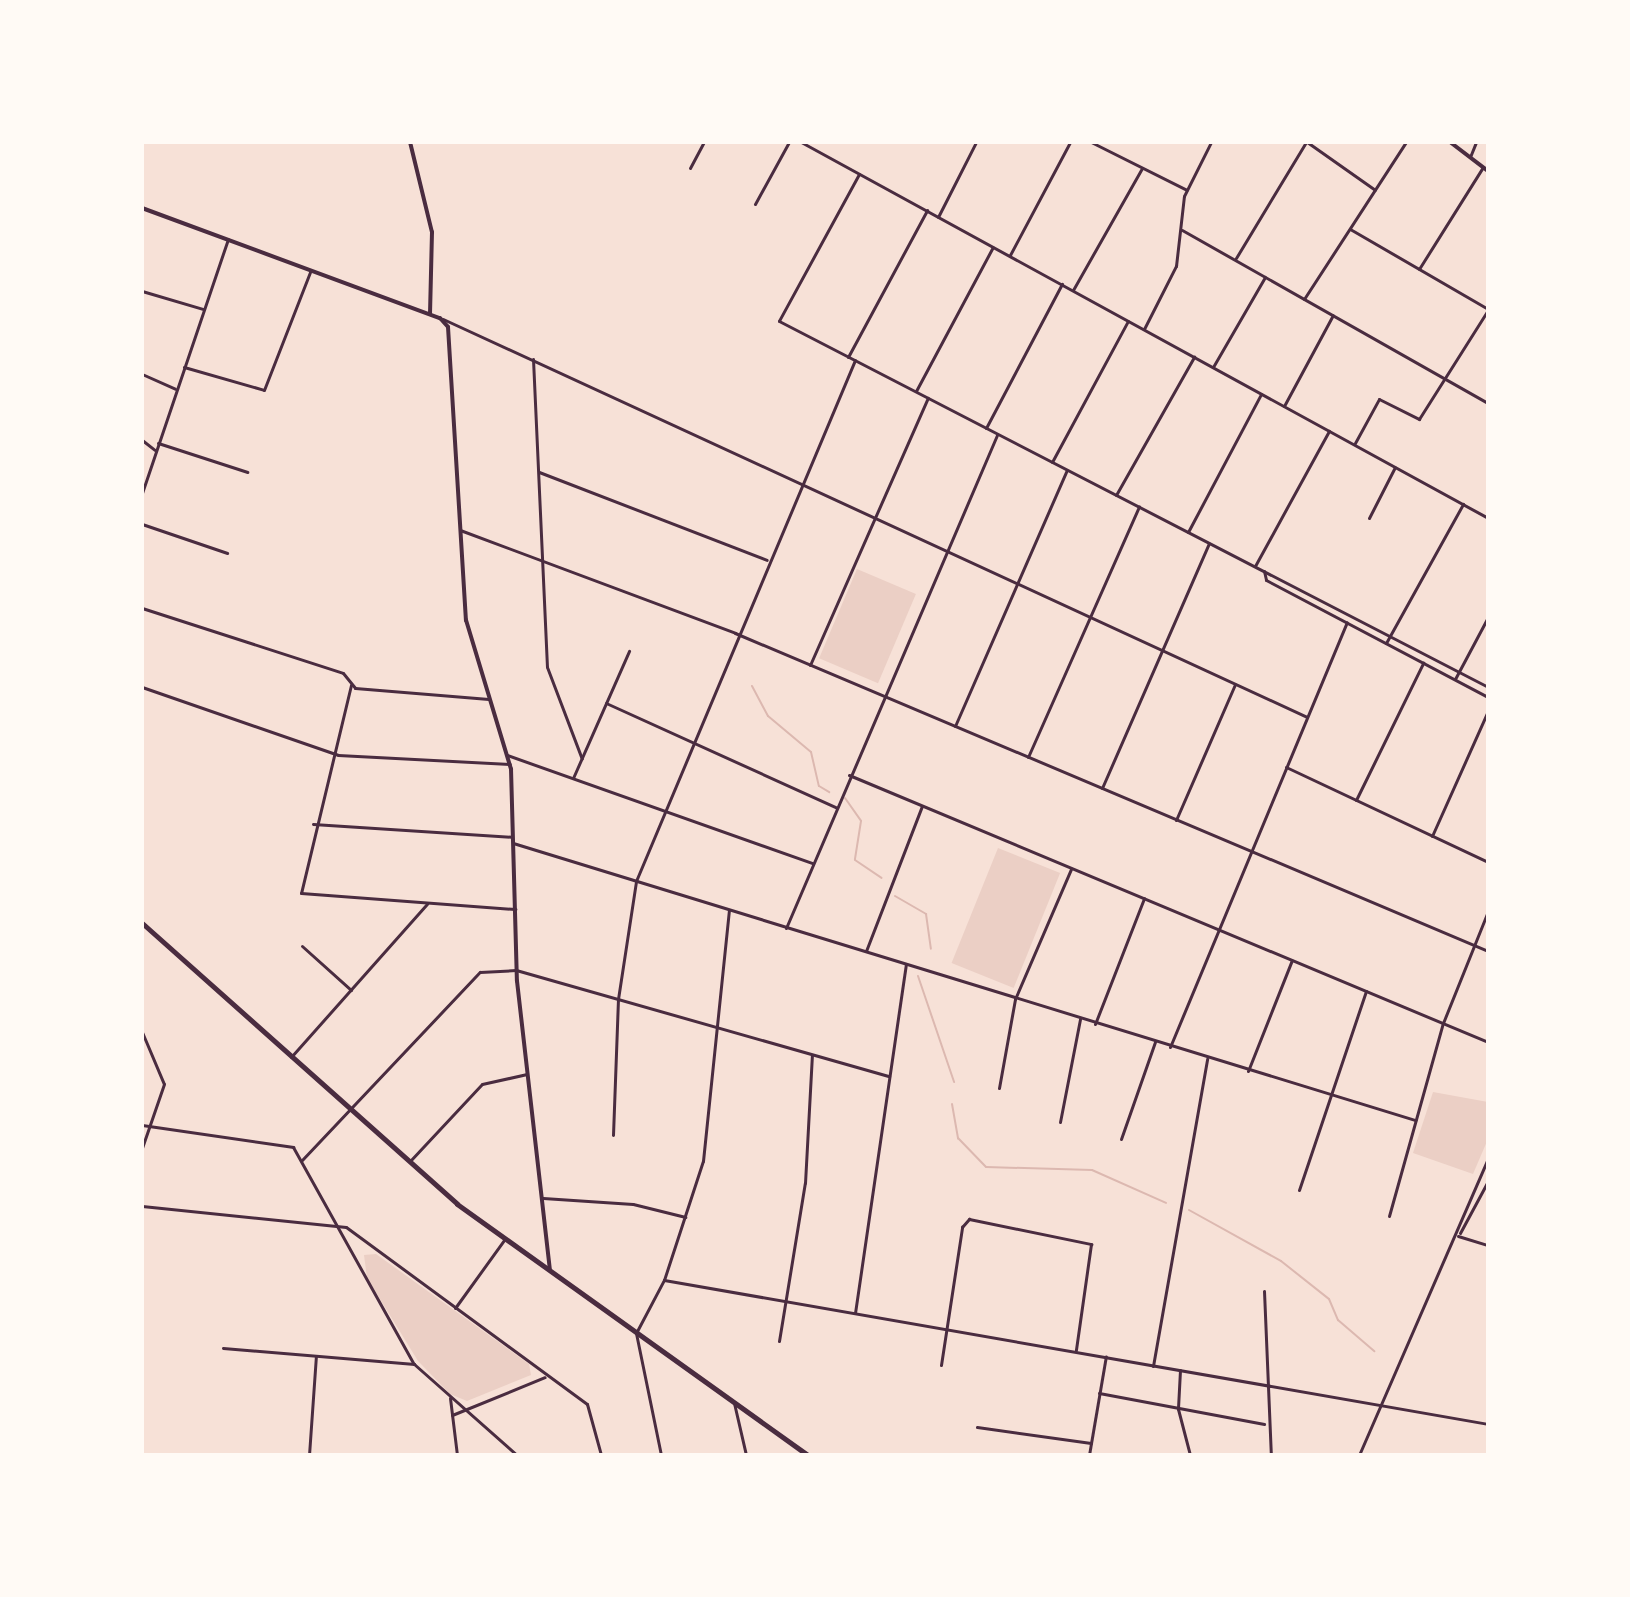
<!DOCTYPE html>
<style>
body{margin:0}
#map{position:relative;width:1630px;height:1597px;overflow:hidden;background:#f7e1d7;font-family:"Source Sans 3",sans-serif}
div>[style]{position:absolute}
.green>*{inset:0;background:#ebcfc5;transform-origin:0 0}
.stream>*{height:2px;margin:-1px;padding:0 1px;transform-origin:1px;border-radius:1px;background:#dcb8b0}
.minor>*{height:3px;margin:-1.5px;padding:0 1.5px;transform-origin:1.5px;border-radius:1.5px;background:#4a2c40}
.tertiary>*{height:4px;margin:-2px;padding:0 2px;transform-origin:2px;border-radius:2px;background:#4a2c40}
.primary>*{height:5px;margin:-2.5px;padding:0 2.5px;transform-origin:2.5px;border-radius:2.5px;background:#4a2c40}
span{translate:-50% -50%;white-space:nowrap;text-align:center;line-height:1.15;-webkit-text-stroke:6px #fffaf5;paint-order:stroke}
.frame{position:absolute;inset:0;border:144px solid #fffaf5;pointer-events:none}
</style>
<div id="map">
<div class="green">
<i style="left:857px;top:569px;width:64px;height:97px;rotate:23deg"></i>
<i style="left:998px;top:848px;width:67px;height:124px;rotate:22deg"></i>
<i style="clip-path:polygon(1433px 1092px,1488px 1102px,1488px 1139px,1473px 1174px,1413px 1153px)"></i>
<i style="clip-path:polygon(376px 1254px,529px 1364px,531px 1375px,467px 1401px,450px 1394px,418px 1361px,367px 1278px,364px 1255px)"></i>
</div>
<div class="stream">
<i style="left:752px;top:686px;width:34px;rotate:62deg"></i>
<i style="left:768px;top:716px;width:56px;rotate:39.9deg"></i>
<i style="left:811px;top:752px;width:35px;rotate:77deg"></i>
<i style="left:819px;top:786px;width:12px;rotate:31deg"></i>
<i style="left:845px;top:798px;width:28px;rotate:55deg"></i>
<i style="left:861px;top:821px;width:39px;rotate:99deg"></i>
<i style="left:855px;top:860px;width:32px;rotate:34deg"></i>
<i style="left:895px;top:896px;width:36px;rotate:30deg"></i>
<i style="left:926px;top:914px;width:35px;rotate:82deg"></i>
<i style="left:918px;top:976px;width:112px;rotate:71.2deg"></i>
<i style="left:952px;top:1104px;width:35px;rotate:80deg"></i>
<i style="left:958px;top:1138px;width:40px;rotate:46deg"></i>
<i style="left:986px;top:1167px;width:106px;rotate:1.6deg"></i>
<i style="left:1092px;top:1170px;width:81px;rotate:24deg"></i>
<i style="left:1189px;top:1210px;width:105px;rotate:29deg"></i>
<i style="left:1281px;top:1261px;width:61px;rotate:38.4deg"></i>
<i style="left:1329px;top:1299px;width:23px;rotate:67deg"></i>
<i style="left:1338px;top:1320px;width:48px;rotate:40.7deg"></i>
</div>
<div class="minor">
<i style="left:801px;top:142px;width:783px;rotate:28.69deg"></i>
<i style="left:1091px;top:142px;width:107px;rotate:26.6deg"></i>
<i style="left:1307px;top:142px;width:83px;rotate:35.2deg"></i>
<i style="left:1470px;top:157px;width:16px;rotate:-68deg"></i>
<i style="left:690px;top:168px;width:30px;rotate:-62deg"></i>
<i style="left:859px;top:174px;width:167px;rotate:118.6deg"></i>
<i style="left:779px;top:321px;width:798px;rotate:27.3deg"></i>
<i style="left:755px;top:204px;width:71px;rotate:-61.3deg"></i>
<i style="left:938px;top:217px;width:84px;rotate:-63.1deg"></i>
<i style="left:1350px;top:229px;width:160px;rotate:30.1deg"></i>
<i style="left:1182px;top:230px;width:352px;rotate:29.5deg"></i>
<i style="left:1010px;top:255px;width:128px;rotate:-62deg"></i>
<i style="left:1236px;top:258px;width:135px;rotate:-58.9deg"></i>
<i style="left:1419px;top:269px;width:120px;rotate:-57.9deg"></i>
<i style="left:1073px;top:290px;width:140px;rotate:-60.5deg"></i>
<i style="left:142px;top:291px;width:64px;rotate:16.4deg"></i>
<i style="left:1304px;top:299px;width:187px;rotate:-57deg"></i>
<i style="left:443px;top:319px;width:951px;rotate:24.73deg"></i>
<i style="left:1144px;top:329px;width:71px;rotate:-63.1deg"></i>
<i style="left:1176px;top:266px;width:70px;rotate:-83.5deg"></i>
<i style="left:1184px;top:196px;width:60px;rotate:-63.4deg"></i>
<i style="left:848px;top:357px;width:167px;rotate:-61.7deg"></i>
<i style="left:533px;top:359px;width:308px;rotate:87.4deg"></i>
<i style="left:547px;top:667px;width:98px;rotate:69.2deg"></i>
<i style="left:184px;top:367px;width:83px;rotate:16deg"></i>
<i style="left:264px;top:390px;width:127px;rotate:-68.7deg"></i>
<i style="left:1213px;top:367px;width:104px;rotate:-60deg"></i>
<i style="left:142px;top:374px;width:36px;rotate:24deg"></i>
<i style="left:916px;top:391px;width:163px;rotate:-61.9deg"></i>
<i style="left:1284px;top:406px;width:103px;rotate:-61.7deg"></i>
<i style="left:986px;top:428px;width:163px;rotate:-62.2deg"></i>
<i style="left:142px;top:440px;width:16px;rotate:38deg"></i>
<i style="left:158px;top:443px;width:94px;rotate:18deg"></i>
<i style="left:1355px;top:443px;width:50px;rotate:-61.4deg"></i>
<i style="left:1379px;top:399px;width:45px;rotate:26.6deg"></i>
<i style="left:1419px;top:419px;width:129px;rotate:-57.7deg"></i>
<i style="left:1052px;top:462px;width:160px;rotate:-61.7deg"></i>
<i style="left:539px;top:472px;width:244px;rotate:21.1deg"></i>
<i style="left:142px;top:493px;width:268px;rotate:-71.3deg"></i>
<i style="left:1116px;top:495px;width:159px;rotate:-60.5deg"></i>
<i style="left:1369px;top:518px;width:57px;rotate:-63deg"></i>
<i style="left:142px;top:524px;width:90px;rotate:18.8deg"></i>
<i style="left:460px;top:530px;width:294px;rotate:20.5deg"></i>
<i style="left:735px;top:633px;width:817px;rotate:22.89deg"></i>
<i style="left:1188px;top:532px;width:156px;rotate:-62.1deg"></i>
<i style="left:1255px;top:566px;width:154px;rotate:-61.3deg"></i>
<i style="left:1264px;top:571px;width:9px;rotate:77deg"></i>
<i style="left:1266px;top:580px;width:251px;rotate:27.8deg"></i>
<i style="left:142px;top:608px;width:211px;rotate:17.9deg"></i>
<i style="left:343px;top:673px;width:19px;rotate:51deg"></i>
<i style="left:355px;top:688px;width:134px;rotate:4.7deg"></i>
<i style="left:1386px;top:643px;width:159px;rotate:-61deg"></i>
<i style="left:810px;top:665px;width:292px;rotate:-66.2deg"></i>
<i style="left:1455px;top:679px;width:70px;rotate:-62deg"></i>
<i style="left:351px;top:685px;width:214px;rotate:103.5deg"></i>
<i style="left:301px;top:893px;width:215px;rotate:4.3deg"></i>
<i style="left:142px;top:687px;width:207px;rotate:19.1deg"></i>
<i style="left:338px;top:755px;width:172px;rotate:3deg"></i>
<i style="left:606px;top:703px;width:252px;rotate:24.4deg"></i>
<i style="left:955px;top:726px;width:279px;rotate:-66.4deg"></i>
<i style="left:507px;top:755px;width:324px;rotate:19.5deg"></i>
<i style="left:1028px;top:757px;width:274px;rotate:-66.1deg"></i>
<i style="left:1286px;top:767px;width:223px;rotate:25.2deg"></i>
<i style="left:849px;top:775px;width:693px;rotate:22.68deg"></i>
<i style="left:573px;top:778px;width:139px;rotate:-66.2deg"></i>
<i style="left:1102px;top:788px;width:267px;rotate:-66.4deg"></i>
<i style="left:1356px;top:800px;width:153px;rotate:-63.9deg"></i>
<i style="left:1176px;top:820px;width:148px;rotate:-66.5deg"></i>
<i style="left:313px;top:824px;width:199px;rotate:3.7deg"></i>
<i style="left:1432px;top:836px;width:137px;rotate:-65.9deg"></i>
<i style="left:513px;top:843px;width:944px;rotate:17.07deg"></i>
<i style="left:786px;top:928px;width:536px;rotate:-66.83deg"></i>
<i style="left:302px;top:946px;width:66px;rotate:41.9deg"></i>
<i style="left:866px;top:951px;width:155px;rotate:-68.9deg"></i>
<i style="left:1095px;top:1024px;width:135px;rotate:-68.7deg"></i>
<i style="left:142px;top:1032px;width:56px;rotate:67.1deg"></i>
<i style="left:164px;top:1084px;width:68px;rotate:109deg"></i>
<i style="left:1170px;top:1047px;width:460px;rotate:-67.4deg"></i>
<i style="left:291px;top:1057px;width:205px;rotate:-48.4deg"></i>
<i style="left:1248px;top:1071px;width:119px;rotate:-68.4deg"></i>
<i style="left:999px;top:1088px;width:90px;rotate:-79.8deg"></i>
<i style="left:1015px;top:999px;width:142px;rotate:-66.7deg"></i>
<i style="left:1060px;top:1122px;width:105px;rotate:-79deg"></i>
<i style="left:142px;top:1125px;width:153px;rotate:8.3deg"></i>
<i style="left:293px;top:1147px;width:248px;rotate:60.9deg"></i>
<i style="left:414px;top:1364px;width:137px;rotate:41.5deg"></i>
<i style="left:613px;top:1135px;width:136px;rotate:-87.9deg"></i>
<i style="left:618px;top:999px;width:119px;rotate:-81.3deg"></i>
<i style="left:636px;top:881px;width:565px;rotate:-67.2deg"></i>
<i style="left:1121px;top:1139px;width:103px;rotate:-70.7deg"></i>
<i style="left:302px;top:1160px;width:259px;rotate:-46.6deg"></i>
<i style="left:480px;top:972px;width:36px;rotate:-3deg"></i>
<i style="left:516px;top:970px;width:388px;rotate:15.9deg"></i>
<i style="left:410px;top:1161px;width:105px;rotate:-46.9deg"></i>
<i style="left:482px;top:1084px;width:46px;rotate:-12.5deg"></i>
<i style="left:1299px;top:1190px;width:210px;rotate:-71.4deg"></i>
<i style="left:543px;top:1198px;width:90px;rotate:3.8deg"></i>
<i style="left:633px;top:1204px;width:54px;rotate:14deg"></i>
<i style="left:142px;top:1206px;width:205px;rotate:5.9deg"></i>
<i style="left:346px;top:1227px;width:299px;rotate:36.3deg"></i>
<i style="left:587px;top:1404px;width:53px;rotate:74.6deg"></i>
<i style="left:1389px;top:1216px;width:200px;rotate:-74.4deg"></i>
<i style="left:1443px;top:1023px;width:121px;rotate:-68.1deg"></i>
<i style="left:1460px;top:1233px;width:59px;rotate:-61.7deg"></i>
<i style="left:1458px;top:1236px;width:31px;rotate:17deg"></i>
<i style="left:664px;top:1280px;width:836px;rotate:9.91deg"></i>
<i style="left:1264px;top:1291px;width:164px;rotate:87.6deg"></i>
<i style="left:455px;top:1308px;width:84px;rotate:-54.2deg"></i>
<i style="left:855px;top:1313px;width:352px;rotate:-81.7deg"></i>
<i style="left:779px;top:1341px;width:160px;rotate:-80.7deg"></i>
<i style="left:805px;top:1183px;width:128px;rotate:-86.9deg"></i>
<i style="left:223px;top:1348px;width:192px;rotate:4.8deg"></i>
<i style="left:941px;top:1365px;width:140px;rotate:-81.3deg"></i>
<i style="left:962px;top:1227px;width:11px;rotate:-49deg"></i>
<i style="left:969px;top:1219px;width:125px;rotate:11.6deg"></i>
<i style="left:1091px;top:1244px;width:107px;rotate:98.1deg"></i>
<i style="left:1153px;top:1366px;width:312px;rotate:-80deg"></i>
<i style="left:1180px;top:1370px;width:39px;rotate:93deg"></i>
<i style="left:1178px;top:1409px;width:48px;rotate:75.4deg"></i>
<i style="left:1099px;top:1393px;width:168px;rotate:10.6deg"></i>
<i style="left:450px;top:1398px;width:57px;rotate:83deg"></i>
<i style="left:734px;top:1403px;width:53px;rotate:77deg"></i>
<i style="left:452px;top:1415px;width:100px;rotate:-22.2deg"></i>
<i style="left:977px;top:1427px;width:115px;rotate:8deg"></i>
<i style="left:309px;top:1455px;width:99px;rotate:-86deg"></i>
<i style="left:661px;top:1455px;width:125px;rotate:-101.6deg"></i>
<i style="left:636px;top:1333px;width:60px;rotate:-62.2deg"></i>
<i style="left:664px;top:1280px;width:125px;rotate:-71.9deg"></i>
<i style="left:703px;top:1161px;width:252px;rotate:-84.1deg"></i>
<i style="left:1089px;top:1455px;width:100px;rotate:-80.3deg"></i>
<i style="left:1359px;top:1455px;width:324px;rotate:-66.5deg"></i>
</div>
<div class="tertiary">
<i style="left:410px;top:142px;width:93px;rotate:76.3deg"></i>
<i style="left:432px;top:232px;width:82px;rotate:91.4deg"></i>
<i style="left:1450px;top:142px;width:48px;rotate:37.3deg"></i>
<i style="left:142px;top:208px;width:318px;rotate:20.3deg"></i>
<i style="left:440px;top:318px;width:12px;rotate:48deg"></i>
<i style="left:448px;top:327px;width:294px;rotate:86.5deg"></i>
<i style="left:466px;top:620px;width:156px;rotate:73.2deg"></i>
<i style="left:511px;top:769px;width:212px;rotate:88.4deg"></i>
<i style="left:517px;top:981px;width:291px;rotate:83.5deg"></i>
</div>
<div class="primary">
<i style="left:142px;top:923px;width:422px;rotate:41.7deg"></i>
<i style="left:457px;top:1204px;width:431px;rotate:35.6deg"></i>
</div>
<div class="frame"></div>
</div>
